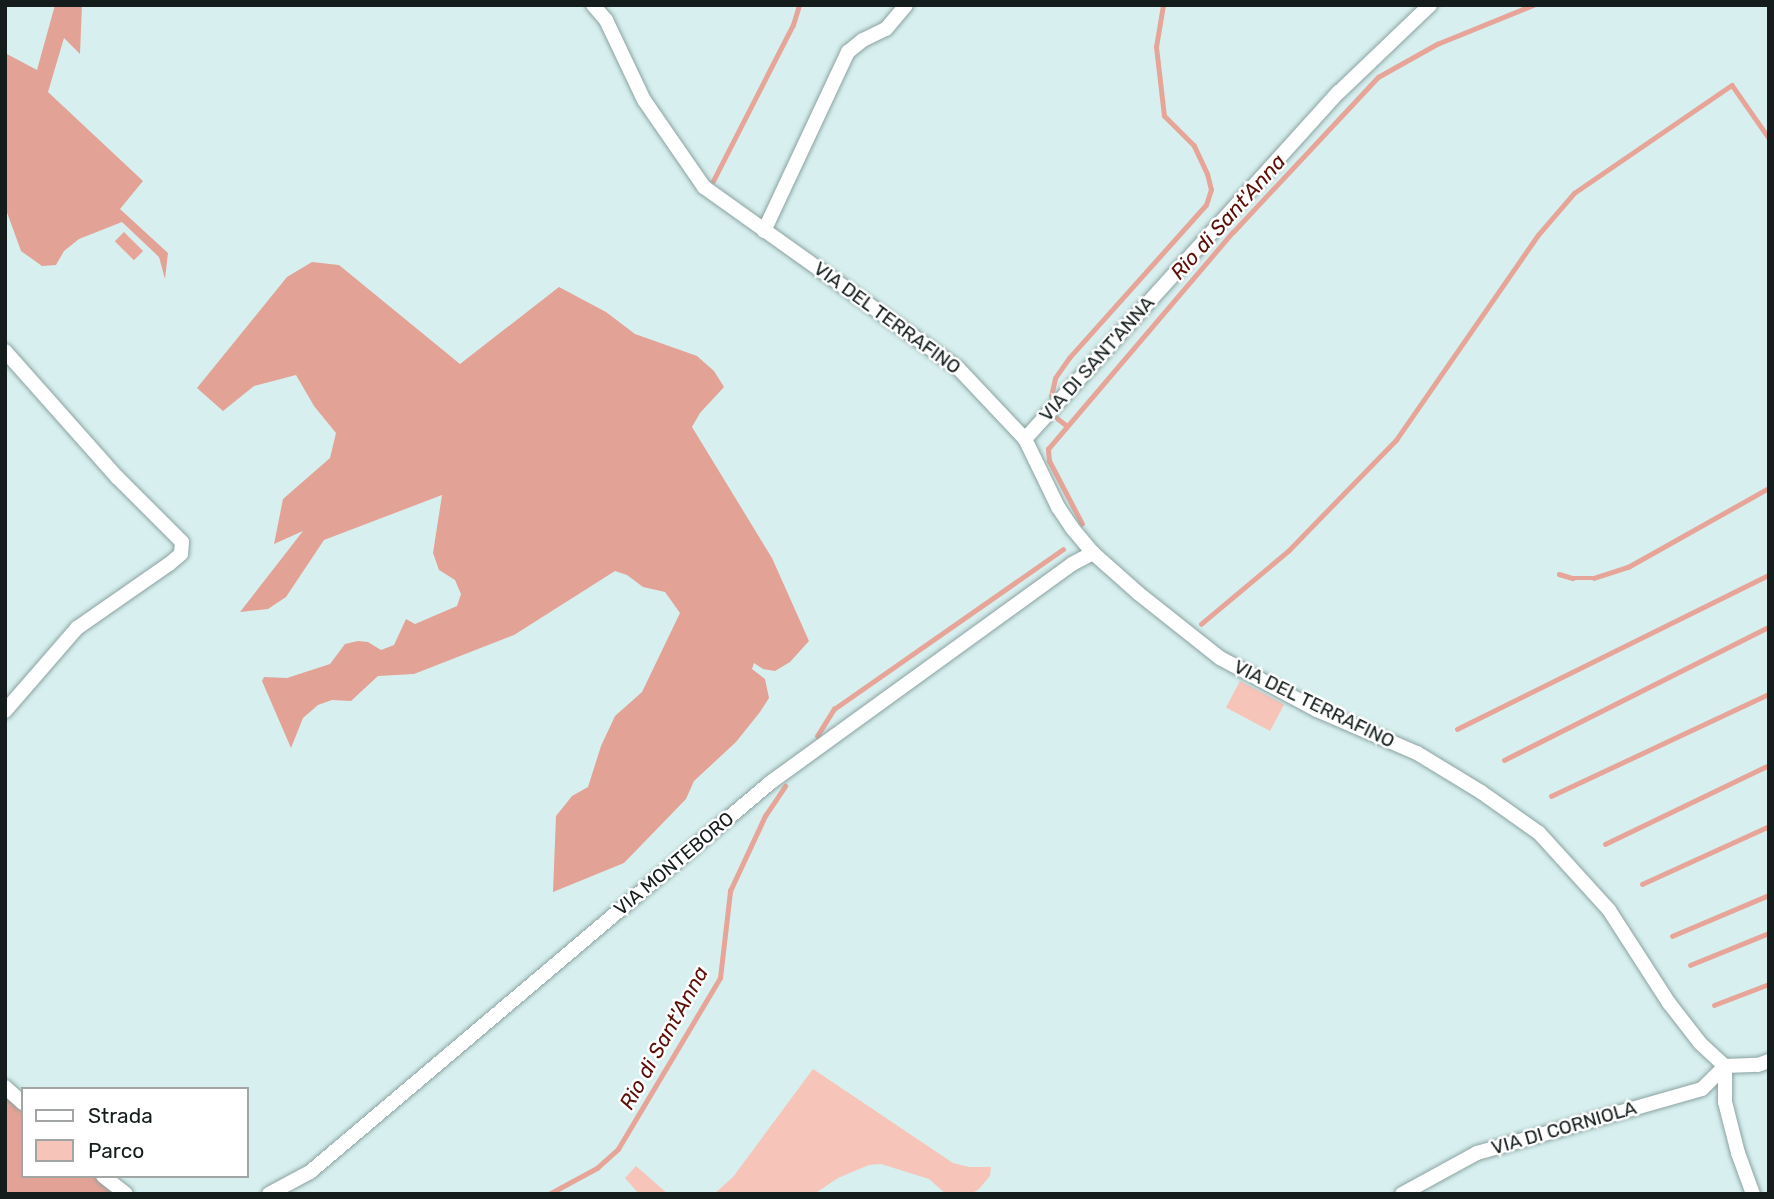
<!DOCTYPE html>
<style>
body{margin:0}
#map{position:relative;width:1774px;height:1199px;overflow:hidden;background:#d7f0ef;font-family:Rubik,sans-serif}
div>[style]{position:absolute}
.green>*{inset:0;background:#f7c4ba;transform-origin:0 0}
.forest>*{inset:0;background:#e3a296}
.water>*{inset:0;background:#e7a599;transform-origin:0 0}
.stream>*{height:4.5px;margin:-2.25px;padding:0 2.25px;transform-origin:2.25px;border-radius:2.25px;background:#e7a599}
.roads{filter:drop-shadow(0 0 2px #8ba2a1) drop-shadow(0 0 2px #8ba2a1)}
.street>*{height:14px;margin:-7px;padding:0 7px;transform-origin:7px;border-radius:7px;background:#fff}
span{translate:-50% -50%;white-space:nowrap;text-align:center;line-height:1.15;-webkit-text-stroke:5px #fff;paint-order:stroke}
.street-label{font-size:19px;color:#141d1c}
.water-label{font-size:21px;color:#5c0f07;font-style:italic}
.frame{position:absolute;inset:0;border:7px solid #141d1c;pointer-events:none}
.legend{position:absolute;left:21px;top:1087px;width:228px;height:91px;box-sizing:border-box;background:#fff;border:2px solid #a1a5a4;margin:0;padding:9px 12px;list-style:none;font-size:21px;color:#141d1c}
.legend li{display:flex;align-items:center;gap:14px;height:35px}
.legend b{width:35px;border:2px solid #a1a5a4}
</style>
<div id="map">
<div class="green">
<i style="left:1240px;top:681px;width:50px;height:30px;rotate:28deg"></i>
<i style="clip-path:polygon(813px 1069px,953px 1163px,969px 1167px,991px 1167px,990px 1176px,978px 1190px,970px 1194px,946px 1194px,929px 1179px,881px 1164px,869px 1165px,838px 1178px,814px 1194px,714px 1194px,733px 1177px)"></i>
<i style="clip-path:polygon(636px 1166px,668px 1194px,639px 1194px,625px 1178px)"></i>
</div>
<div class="forest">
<i style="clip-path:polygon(55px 5px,82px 5px,80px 54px,64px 38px,48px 92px,143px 181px,120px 209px,168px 253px,165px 279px,159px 257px,122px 222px,79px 239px,64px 251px,56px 265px,42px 266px,21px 251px,5px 207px,5px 53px,37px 70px)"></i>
<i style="clip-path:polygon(312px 262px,339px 265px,460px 364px,559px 287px,606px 312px,635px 334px,697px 356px,714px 371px,724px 387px,700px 413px,692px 427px,772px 558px,809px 641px,790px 662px,775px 671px,763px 669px,754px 663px,752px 669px,765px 679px,769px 698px,760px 712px,736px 742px,694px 781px,686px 799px,624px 863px,553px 892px,556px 816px,572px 796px,588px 787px,601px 746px,615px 716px,642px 692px,680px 613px,665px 592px,643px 587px,627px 575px,615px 571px,514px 635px,414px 674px,378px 676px,351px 701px,332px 700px,318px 705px,303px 718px,291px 748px,262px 681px,264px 677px,287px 678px,330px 664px,345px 644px,358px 641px,368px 642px,381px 650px,394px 645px,406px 619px,415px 624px,457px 606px,461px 594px,455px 580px,439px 570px,433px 553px,442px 495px,324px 540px,286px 597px,268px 609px,240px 612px,303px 531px,274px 544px,283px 499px,330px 458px,336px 433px,314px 406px,296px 375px,254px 386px,223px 411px,197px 388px,287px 277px)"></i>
<i style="clip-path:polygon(5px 1081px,23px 1100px,23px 1176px,97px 1176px,113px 1194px,5px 1194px)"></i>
</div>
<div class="water">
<i style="left:124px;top:232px;width:27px;height:13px;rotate:45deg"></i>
</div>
<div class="stream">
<i style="left:713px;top:181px;width:175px;rotate:-62.9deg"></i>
<i style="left:793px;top:25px;width:21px;rotate:-73deg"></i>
<i style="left:1051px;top:396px;width:18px;rotate:-77deg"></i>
<i style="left:1055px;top:378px;width:24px;rotate:-55deg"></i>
<i style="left:1069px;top:358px;width:205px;rotate:-48.2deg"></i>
<i style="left:1206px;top:205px;width:16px;rotate:-72deg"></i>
<i style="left:1211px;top:190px;width:16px;rotate:-104deg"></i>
<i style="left:1207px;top:174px;width:31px;rotate:-115deg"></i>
<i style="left:1194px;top:146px;width:42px;rotate:-135deg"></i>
<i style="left:1164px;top:116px;width:69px;rotate:-96.6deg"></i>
<i style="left:1156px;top:47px;width:43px;rotate:-80.5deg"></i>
<i style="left:1057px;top:418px;width:11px;rotate:38deg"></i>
<i style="left:1082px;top:524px;width:71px;rotate:-117.6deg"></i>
<i style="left:1049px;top:461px;width:12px;rotate:-95deg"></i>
<i style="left:1048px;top:449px;width:285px;rotate:-49.6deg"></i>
<i style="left:1233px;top:232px;width:212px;rotate:-46.9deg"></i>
<i style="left:1378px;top:77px;width:68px;rotate:-29.2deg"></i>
<i style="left:1437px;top:44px;width:104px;rotate:-22.1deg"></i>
<i style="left:1559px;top:574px;width:14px;rotate:17deg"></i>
<i style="left:1572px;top:578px;width:22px"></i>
<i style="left:1594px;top:578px;width:36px;rotate:-18deg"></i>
<i style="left:1628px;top:567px;width:162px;rotate:-29.3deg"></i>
<i style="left:1201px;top:624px;width:114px;rotate:-40deg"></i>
<i style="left:1288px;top:551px;width:155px;rotate:-45.8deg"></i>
<i style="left:1396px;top:440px;width:249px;rotate:-55.3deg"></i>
<i style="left:1538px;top:235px;width:55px;rotate:-49.4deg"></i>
<i style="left:1574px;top:193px;width:191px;rotate:-34.4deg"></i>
<i style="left:1732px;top:85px;width:65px;rotate:55.1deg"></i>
<i style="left:1457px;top:729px;width:348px;rotate:-26.3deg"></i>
<i style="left:817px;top:736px;width:32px;rotate:-58deg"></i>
<i style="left:834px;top:709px;width:279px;rotate:-34.9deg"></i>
<i style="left:1504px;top:760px;width:297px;rotate:-26.7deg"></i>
<i style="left:1551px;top:796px;width:241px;rotate:-25.1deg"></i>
<i style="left:1605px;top:844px;width:182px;rotate:-25.7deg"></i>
<i style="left:1642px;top:884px;width:140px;rotate:-24.5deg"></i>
<i style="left:1672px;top:936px;width:105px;rotate:-22.9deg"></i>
<i style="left:1690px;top:965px;width:85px;rotate:-22.1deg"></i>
<i style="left:1714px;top:1005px;width:59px;rotate:-20.9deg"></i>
<i style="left:549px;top:1194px;width:55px;rotate:-28.4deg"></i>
<i style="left:597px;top:1168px;width:28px;rotate:-42deg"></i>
<i style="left:618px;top:1149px;width:199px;rotate:-59.2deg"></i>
<i style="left:720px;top:978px;width:88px;rotate:-83.4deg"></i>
<i style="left:730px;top:891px;width:83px;rotate:-65deg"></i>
<i style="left:765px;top:816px;width:36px;rotate:-56deg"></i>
</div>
<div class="roads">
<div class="street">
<i style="left:593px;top:5px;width:20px;rotate:49deg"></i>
<i style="left:606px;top:20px;width:89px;rotate:64.6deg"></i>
<i style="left:644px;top:100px;width:106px;rotate:55.4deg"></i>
<i style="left:704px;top:187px;width:312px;rotate:35.5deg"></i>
<i style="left:958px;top:368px;width:98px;rotate:46.7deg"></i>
<i style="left:1025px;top:439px;width:76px;rotate:64.1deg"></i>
<i style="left:1058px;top:507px;width:25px;rotate:56deg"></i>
<i style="left:1072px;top:528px;width:33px;rotate:50deg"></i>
<i style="left:1093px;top:553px;width:60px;rotate:41.6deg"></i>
<i style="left:1138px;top:593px;width:105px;rotate:38.4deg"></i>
<i style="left:1220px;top:658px;width:110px;rotate:28.2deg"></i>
<i style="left:1317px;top:710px;width:109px;rotate:23.3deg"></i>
<i style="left:1417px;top:753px;width:75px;rotate:31.4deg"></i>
<i style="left:1481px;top:792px;width:71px;rotate:35.3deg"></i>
<i style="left:1539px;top:833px;width:104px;rotate:47.7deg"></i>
<i style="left:1609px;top:910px;width:111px;rotate:57.2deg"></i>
<i style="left:1669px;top:1003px;width:51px;rotate:52.2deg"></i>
<i style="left:1700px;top:1043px;width:34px;rotate:43deg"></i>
<i style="left:1725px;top:1066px;width:36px;rotate:90deg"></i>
<i style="left:1725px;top:1102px;width:53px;rotate:75.7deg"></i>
<i style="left:1738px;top:1153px;width:44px;rotate:69.9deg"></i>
<i style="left:764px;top:231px;width:198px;rotate:-64.9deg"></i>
<i style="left:848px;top:52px;width:19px;rotate:-39deg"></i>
<i style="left:863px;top:40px;width:25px;rotate:-26deg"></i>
<i style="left:886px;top:29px;width:31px;rotate:-50deg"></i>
<i style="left:5px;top:351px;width:169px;rotate:48.4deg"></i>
<i style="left:117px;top:477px;width:92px;rotate:45deg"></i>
<i style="left:182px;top:542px;width:12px;rotate:95deg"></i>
<i style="left:181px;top:554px;width:16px;rotate:140deg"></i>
<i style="left:169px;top:564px;width:112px;rotate:145.2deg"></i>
<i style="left:77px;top:628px;width:110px;rotate:130.9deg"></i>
<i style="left:1025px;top:439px;width:468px;rotate:-47.9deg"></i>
<i style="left:1339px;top:92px;width:126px;rotate:-43.7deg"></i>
<i style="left:1725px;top:1066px;width:33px;rotate:-2deg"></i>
<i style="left:1758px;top:1065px;width:12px;rotate:-20deg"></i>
<i style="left:5px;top:1087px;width:24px;rotate:42deg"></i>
<i style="left:103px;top:1176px;width:29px;rotate:38deg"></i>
<i style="left:269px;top:1194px;width:47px;rotate:-28.2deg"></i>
<i style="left:310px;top:1172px;width:604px;rotate:-40.23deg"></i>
<i style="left:771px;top:782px;width:372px;rotate:-35.9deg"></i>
<i style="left:1072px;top:564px;width:24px;rotate:-28deg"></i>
<i style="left:1402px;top:1194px;width:85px;rotate:-28.7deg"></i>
<i style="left:1477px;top:1153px;width:234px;rotate:-15.9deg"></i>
<i style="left:1702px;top:1089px;width:33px;rotate:-45deg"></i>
</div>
</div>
<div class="street-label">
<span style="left:887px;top:318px;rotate:36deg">VIA DEL TERRAFINO</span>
<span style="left:1097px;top:359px;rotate:-48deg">VIA DI SANT'ANNA</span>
<span style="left:1314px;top:704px;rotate:26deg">VIA DEL TERRAFINO</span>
<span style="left:674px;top:864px;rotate:-40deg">VIA MONTEBORO</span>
<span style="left:1564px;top:1128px;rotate:-16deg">VIA DI CORNIOLA</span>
</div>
<div class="water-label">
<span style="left:1228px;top:217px;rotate:-48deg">Rio di Sant'Anna</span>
<span style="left:664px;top:1038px;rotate:-61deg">Rio di Sant'Anna</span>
</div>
<div class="frame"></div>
<ul class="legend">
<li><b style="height:9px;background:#fff"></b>Strada</li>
<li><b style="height:19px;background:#f7c4ba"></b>Parco</li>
</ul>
</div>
